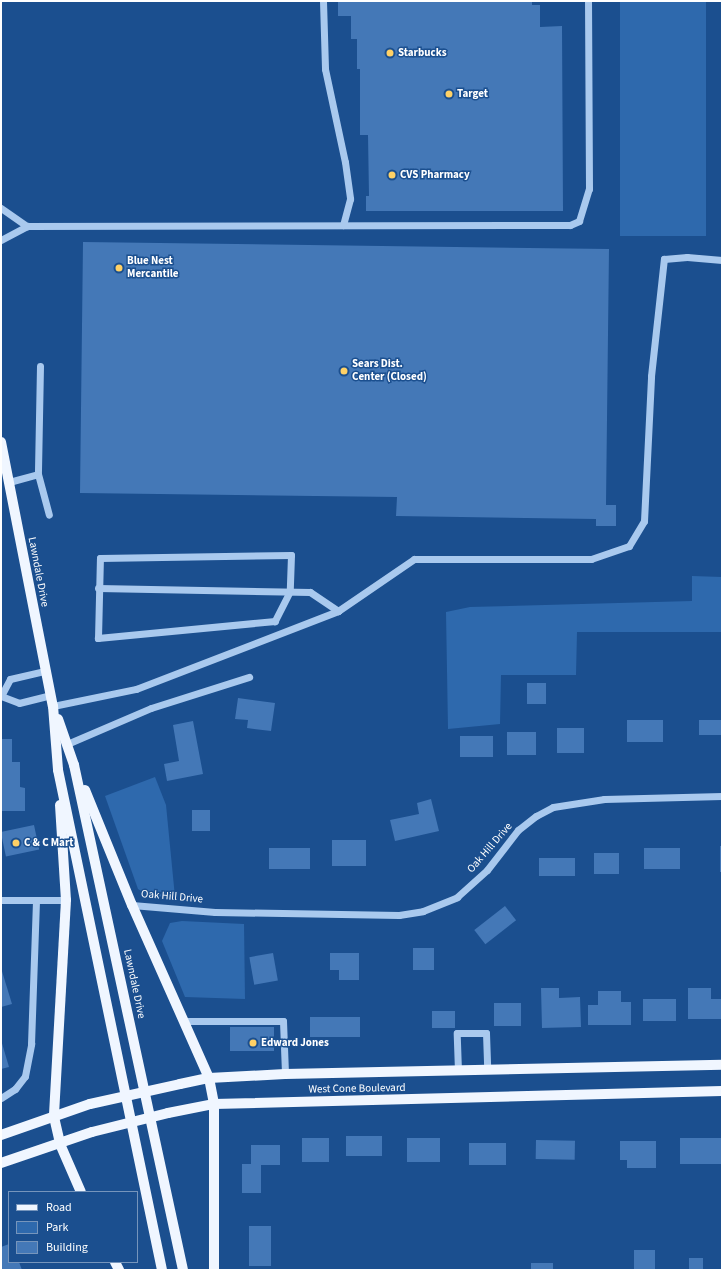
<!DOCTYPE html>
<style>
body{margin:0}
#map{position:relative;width:723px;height:1271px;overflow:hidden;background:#1b4f8f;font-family:"Source Sans 3",sans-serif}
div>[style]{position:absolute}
.green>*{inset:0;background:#2e69ad;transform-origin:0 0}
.building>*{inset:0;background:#4478b7;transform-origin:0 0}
.minor>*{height:7px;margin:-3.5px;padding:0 3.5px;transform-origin:3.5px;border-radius:3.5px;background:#a9c9ee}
.major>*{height:10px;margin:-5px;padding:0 5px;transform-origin:5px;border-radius:5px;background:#f0f6ff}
.major-bridge>*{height:10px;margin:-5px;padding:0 5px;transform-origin:5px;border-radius:5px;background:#f0f6ff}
.dots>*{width:11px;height:11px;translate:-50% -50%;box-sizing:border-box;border:2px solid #1b4f8f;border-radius:50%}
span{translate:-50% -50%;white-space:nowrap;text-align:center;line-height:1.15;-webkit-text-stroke:3px #1b4f8f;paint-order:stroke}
.poi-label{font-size:11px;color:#fff;font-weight:700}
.left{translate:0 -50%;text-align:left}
.street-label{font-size:11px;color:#fff}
.frame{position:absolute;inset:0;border:2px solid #fff;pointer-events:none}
.legend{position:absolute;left:8px;top:1191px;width:130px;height:72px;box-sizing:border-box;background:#1b4f8f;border:1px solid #7695bc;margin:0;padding:5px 7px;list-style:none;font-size:12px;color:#fff}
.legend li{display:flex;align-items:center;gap:8px;height:20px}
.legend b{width:20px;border:1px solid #7695bc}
</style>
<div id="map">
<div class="green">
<i style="left:620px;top:1px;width:86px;height:235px"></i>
<i style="clip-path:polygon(692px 576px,722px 577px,722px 632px,577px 632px,576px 675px,501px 675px,500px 724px,448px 729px,446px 612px,470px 607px,692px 601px)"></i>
<i style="clip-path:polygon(155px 777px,166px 805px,175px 897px,149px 896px,138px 889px,105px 796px)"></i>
<i style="clip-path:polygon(182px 921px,244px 924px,245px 999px,185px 997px,162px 941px,170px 923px)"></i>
</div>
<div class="building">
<i style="clip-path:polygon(338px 1px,532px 1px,532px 5px,540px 5px,540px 27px,562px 26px,563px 211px,366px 211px,366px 196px,369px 196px,368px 135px,360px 135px,360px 69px,357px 69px,357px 39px,351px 39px,351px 16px,338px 16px)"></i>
<i style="clip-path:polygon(83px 242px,609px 249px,606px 505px,616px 505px,616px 526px,596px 526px,596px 519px,396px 516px,397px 497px,80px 493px)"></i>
<i style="left:527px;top:683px;width:19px;height:21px"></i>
<i style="clip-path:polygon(238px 698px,275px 703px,271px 731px,247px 728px,248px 720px,235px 719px)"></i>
<i style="left:627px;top:720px;width:36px;height:22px"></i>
<i style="left:699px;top:720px;width:23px;height:15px"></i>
<i style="clip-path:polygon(193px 721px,203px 774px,167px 781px,164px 764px,179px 761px,173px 725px)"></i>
<i style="left:557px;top:728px;width:27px;height:25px"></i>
<i style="left:507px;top:732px;width:29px;height:23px"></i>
<i style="left:460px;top:736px;width:33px;height:21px"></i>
<i style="clip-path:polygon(1px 739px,12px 739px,12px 762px,20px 762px,20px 787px,25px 788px,25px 811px,1px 811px)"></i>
<i style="clip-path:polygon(431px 799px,439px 831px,395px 841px,390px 820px,419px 814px,417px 803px)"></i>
<i style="left:192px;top:810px;width:18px;height:21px"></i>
<i style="left:34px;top:825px;width:25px;height:34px;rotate:78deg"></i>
<i style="left:332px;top:840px;width:34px;height:26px"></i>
<i style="left:720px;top:846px;width:2px;height:26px"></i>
<i style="left:269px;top:848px;width:41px;height:21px"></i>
<i style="left:644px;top:848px;width:36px;height:21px"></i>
<i style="left:594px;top:853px;width:25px;height:21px"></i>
<i style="left:539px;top:858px;width:36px;height:18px"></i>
<i style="left:505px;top:906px;width:18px;height:39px;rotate:52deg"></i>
<i style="left:413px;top:948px;width:21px;height:22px"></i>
<i style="left:273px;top:953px;width:28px;height:24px;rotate:80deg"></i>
<i style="clip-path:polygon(330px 953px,359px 953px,359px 980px,339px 980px,339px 970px,330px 970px)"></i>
<i style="clip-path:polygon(1px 968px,12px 1004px,1px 1007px)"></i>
<i style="clip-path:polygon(541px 988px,559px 988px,559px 998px,580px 997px,581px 1027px,542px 1028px)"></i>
<i style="clip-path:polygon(688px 988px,711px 988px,711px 999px,722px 999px,722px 1019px,688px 1019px)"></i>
<i style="clip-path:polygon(598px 991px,621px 991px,621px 1002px,631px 1002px,631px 1025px,588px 1025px,588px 1005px,598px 1005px)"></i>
<i style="left:643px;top:999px;width:33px;height:22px"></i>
<i style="left:494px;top:1003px;width:27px;height:23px"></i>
<i style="left:432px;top:1011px;width:23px;height:17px"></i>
<i style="left:310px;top:1017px;width:50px;height:20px"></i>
<i style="left:230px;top:1027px;width:44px;height:24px"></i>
<i style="clip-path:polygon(1px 1040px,9px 1067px,1px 1069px)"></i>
<i style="left:346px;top:1136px;width:36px;height:20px"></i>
<i style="left:302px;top:1138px;width:27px;height:24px"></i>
<i style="left:407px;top:1138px;width:33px;height:24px"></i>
<i style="left:680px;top:1138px;width:42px;height:26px"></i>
<i style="left:536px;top:1140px;width:39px;height:19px;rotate:1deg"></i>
<i style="clip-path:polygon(620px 1141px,656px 1141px,656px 1168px,627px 1168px,627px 1160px,620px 1160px)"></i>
<i style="left:469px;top:1143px;width:37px;height:22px"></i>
<i style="clip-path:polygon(251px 1145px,280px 1145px,280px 1165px,261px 1165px,261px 1193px,242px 1193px,242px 1164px,251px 1164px)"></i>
<i style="left:249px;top:1226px;width:22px;height:40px"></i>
<i style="clip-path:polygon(9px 1244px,9px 1262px,19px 1262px,22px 1270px,1px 1270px,1px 1247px)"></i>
<i style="left:634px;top:1250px;width:21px;height:20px"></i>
<i style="left:689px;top:1258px;width:14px;height:12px"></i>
<i style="left:531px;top:1263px;width:22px;height:7px"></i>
</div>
<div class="minor">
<i style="left:323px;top:1px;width:68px;rotate:88.3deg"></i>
<i style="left:325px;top:69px;width:95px;rotate:77.9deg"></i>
<i style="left:345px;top:162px;width:37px;rotate:82deg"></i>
<i style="left:350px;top:199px;width:27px;rotate:105deg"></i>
<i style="left:1px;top:208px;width:32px;rotate:35deg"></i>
<i style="left:1px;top:240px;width:30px;rotate:-28deg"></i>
<i style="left:27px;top:226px;width:543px;rotate:-0.11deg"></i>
<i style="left:570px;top:225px;width:10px;rotate:-24deg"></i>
<i style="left:579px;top:221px;width:34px;rotate:-73deg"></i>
<i style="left:589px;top:189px;width:188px;rotate:-90.3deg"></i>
<i style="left:40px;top:366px;width:108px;rotate:91.1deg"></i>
<i style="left:38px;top:474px;width:42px;rotate:75deg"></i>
<i style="left:9px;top:482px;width:30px;rotate:-15deg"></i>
<i style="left:291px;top:555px;width:36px;rotate:92deg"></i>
<i style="left:290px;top:591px;width:34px;rotate:117deg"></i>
<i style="left:275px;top:621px;width:178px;rotate:174.5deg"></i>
<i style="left:98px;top:638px;width:80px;rotate:-88.6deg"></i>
<i style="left:100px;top:558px;width:191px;rotate:-0.9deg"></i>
<i style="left:98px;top:588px;width:212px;rotate:1.1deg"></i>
<i style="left:310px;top:592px;width:34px;rotate:34deg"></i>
<i style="left:1px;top:696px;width:19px;rotate:-62deg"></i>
<i style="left:10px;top:679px;width:37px;rotate:-13deg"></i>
<i style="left:1px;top:696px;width:19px;rotate:21deg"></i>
<i style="left:19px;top:703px;width:33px;rotate:-14deg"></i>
<i style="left:53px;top:706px;width:85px;rotate:-11.6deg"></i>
<i style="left:136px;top:689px;width:217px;rotate:-21.1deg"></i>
<i style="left:338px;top:611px;width:92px;rotate:-34.4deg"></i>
<i style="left:414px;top:559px;width:177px"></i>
<i style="left:591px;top:559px;width:40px;rotate:-18.9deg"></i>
<i style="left:629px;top:546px;width:29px;rotate:-59deg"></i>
<i style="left:644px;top:521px;width:145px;rotate:-87.2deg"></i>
<i style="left:651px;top:376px;width:118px;rotate:-83.7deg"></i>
<i style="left:664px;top:259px;width:23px;rotate:-5deg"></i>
<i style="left:687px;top:257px;width:35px;rotate:5deg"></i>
<i style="left:67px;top:744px;width:91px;rotate:-23.2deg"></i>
<i style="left:151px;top:708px;width:103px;rotate:-17.6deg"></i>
<i style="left:1px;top:900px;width:65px"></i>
<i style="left:132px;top:905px;width:83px;rotate:4.8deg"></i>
<i style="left:215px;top:912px;width:184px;rotate:0.9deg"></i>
<i style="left:399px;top:915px;width:24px;rotate:-9deg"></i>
<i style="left:423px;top:911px;width:37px;rotate:-22deg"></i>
<i style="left:457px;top:897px;width:40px;rotate:-42deg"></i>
<i style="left:487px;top:870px;width:51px;rotate:-52.2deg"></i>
<i style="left:518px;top:830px;width:23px;rotate:-38deg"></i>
<i style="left:536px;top:816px;width:19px;rotate:-28deg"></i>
<i style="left:553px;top:807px;width:52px;rotate:-8.9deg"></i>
<i style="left:604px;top:799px;width:118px;rotate:-1.5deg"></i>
<i style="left:185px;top:1021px;width:98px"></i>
<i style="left:283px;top:1021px;width:53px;rotate:87.8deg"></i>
<i style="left:458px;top:1071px;width:38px;rotate:-92deg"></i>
<i style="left:457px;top:1033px;width:29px"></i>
<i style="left:486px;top:1033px;width:37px;rotate:88deg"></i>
<i style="left:1px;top:1098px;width:17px;rotate:-33deg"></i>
<i style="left:15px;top:1089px;width:16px;rotate:-52deg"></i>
<i style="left:25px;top:1076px;width:33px;rotate:-79deg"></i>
<i style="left:31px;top:1044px;width:144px;rotate:-88deg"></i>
</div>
<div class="major">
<i style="left:1px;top:442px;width:269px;rotate:78.9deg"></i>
<i style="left:53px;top:706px;width:64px;rotate:85.5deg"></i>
<i style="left:58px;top:770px;width:511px;rotate:78.25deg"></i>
<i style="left:58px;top:719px;width:49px;rotate:70.8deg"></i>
<i style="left:74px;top:765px;width:517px;rotate:77.82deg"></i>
<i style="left:85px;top:790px;width:124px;rotate:67.8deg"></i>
<i style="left:132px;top:905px;width:189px;rotate:66deg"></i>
<i style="left:209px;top:1078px;width:26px;rotate:79deg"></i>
<i style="left:214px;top:1104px;width:166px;rotate:90deg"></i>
<i style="left:60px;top:805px;width:95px;rotate:86.4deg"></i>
<i style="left:66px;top:900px;width:217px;rotate:93.2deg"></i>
<i style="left:54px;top:1117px;width:28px;rotate:77deg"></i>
<i style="left:60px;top:1144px;width:52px;rotate:66.4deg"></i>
<i style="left:180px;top:1084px;width:30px;rotate:-12deg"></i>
<i style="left:209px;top:1078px;width:76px;rotate:-3deg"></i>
<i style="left:285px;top:1074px;width:437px;rotate:-1.2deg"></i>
<i style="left:168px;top:1113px;width:47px;rotate:-11.1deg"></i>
<i style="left:214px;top:1104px;width:508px;rotate:-1.47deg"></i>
<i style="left:1px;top:1135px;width:94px;rotate:-19.2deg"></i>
<i style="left:1px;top:1163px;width:96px;rotate:-18.8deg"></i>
<i style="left:115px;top:1262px;width:9px;rotate:63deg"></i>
</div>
<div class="major-bridge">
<i style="left:90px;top:1104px;width:92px;rotate:-12.5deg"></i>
<i style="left:92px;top:1132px;width:78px;rotate:-14deg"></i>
</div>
<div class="dots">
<i style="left:390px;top:53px;background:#ffd166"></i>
<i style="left:449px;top:94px;background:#ffd166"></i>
<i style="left:392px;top:175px;background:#ffd166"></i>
<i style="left:119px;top:268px;background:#ffd166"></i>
<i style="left:344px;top:371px;background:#ffd166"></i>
<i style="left:16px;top:843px;background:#ffd166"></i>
<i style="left:253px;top:1043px;background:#ffd166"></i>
</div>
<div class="poi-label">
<span class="left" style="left:398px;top:53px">Starbucks</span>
<span class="left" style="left:457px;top:94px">Target</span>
<span class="left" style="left:400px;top:175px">CVS Pharmacy</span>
<span class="left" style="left:127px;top:268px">Blue Nest<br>Mercantile</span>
<span class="left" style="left:352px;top:371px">Sears Dist.<br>Center (Closed)</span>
<span class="left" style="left:24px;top:843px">C &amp; C Mart</span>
<span class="left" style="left:261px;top:1043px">Edward Jones</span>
</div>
<div class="street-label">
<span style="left:38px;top:572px;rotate:79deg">Lawndale Drive</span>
<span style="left:490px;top:848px;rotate:-49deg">Oak Hill Drive</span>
<span style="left:172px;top:897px;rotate:5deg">Oak Hill Drive</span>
<span style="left:134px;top:984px;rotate:78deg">Lawndale Drive</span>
<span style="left:357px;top:1089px;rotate:-1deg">West Cone Boulevard</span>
</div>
<div class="frame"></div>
<ul class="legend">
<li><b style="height:5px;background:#f0f6ff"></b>Road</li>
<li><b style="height:11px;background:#2e69ad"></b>Park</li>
<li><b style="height:11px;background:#4478b7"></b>Building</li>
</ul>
</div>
